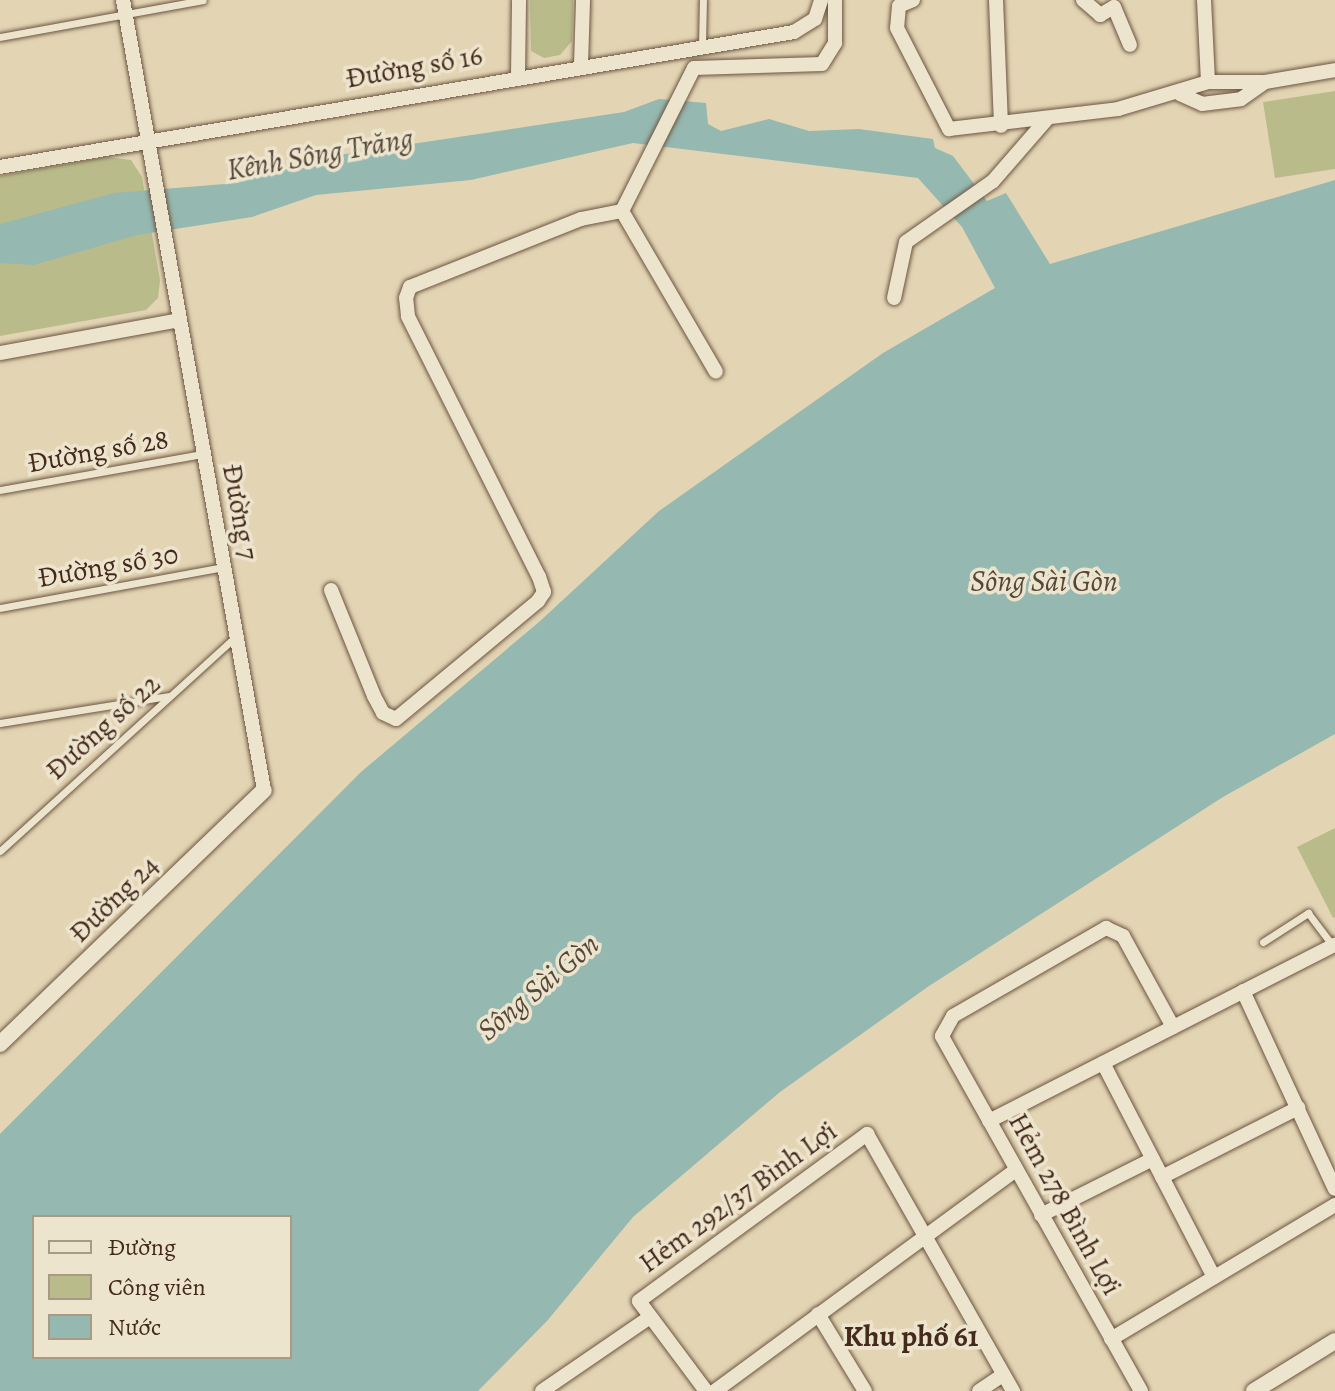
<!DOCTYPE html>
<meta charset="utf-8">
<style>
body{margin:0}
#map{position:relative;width:1335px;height:1391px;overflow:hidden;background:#e3d5b4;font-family:Alegreya,serif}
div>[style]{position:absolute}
.green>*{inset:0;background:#b9bc8a}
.water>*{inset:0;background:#95b8b0}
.roads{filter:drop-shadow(0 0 2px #6c5541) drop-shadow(0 0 2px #6c5541)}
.service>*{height:7px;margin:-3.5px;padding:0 3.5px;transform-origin:3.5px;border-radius:3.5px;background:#ede4ce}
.minor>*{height:14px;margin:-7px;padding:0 7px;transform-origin:7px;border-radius:7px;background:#ede4ce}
.tertiary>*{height:16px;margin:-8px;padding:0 8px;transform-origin:8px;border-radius:8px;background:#ede4ce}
span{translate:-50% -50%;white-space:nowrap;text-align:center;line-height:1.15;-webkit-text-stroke:7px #ede4ce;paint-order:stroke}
.street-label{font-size:28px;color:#442a1b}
.water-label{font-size:30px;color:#544639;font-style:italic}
.neighbourhood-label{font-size:30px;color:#442a1b;font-weight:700}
.legend{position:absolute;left:32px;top:1215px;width:260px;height:144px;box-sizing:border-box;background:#ede4ce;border:2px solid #a99a86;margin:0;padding:10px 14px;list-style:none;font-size:24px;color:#442a1b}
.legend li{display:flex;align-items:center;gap:16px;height:40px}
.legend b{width:40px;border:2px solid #a99a86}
</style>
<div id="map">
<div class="green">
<i style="clip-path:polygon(530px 0,573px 0,572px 41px,560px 55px,544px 58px,531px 51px)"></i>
<i style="clip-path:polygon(1335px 91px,1335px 169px,1275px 178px,1263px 102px)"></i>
<i style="clip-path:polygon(107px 157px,131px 160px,142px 177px,160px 280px,158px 298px,146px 310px,0 336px,0 176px)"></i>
<i style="clip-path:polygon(1335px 828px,1335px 917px,1333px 918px,1297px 847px)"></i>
</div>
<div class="water">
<i style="clip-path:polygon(evenodd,659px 99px,706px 103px,708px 124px,721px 131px,769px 119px,809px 131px,859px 129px,933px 139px,935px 148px,953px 156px,987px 201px,1006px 193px,1050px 264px,1335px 180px,1335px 734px,1223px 797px,929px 986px,780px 1092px,633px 1217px,547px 1321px,478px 1391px,0 1391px,0 1134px,361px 772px,539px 622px,659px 511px,883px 353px,995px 288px,962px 227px,918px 178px,633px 143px,471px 180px,316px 195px,252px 217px,137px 235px,34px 265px,0 263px,0 224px,114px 193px,237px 183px,332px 156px,624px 112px,659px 99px,34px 1217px,290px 1217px,290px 1357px,34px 1357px,34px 1217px)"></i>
</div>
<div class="roads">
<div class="service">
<i style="left:0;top:37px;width:206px;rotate:-10.3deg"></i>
<i style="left:702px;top:46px;width:46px;rotate:-88.8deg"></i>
<i style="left:0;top:490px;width:206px;rotate:-10.1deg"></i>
<i style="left:0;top:608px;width:228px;rotate:-10.4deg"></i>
<i style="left:0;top:723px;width:170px;rotate:-9.1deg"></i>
<i style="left:0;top:851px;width:318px;rotate:-42.3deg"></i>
<i style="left:1263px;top:942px;width:54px;rotate:-32.8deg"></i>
<i style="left:1308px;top:913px;width:41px;rotate:52.9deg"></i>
</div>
<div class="minor">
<i style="left:123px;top:0;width:802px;rotate:79.88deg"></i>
<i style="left:913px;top:0;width:15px;rotate:157deg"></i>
<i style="left:899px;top:6px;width:22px;rotate:95deg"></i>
<i style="left:897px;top:28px;width:114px;rotate:62.8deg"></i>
<i style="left:949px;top:129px;width:170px;rotate:-6.7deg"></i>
<i style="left:1118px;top:109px;width:94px;rotate:-16.7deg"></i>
<i style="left:1208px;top:82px;width:57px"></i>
<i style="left:1265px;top:82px;width:71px;rotate:-9.7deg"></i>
<i style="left:996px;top:0;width:126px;rotate:87.7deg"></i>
<i style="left:1083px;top:0;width:23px;rotate:41deg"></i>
<i style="left:1100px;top:15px;width:16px;rotate:-30deg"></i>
<i style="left:1114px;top:7px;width:41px;rotate:67.2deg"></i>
<i style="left:1204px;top:0;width:82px;rotate:87.2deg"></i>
<i style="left:581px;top:65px;width:65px;rotate:-88.2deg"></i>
<i style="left:518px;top:75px;width:75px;rotate:-89.2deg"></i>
<i style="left:1180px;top:94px;width:24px;rotate:24deg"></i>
<i style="left:1202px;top:104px;width:39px;rotate:-7deg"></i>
<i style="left:1241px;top:99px;width:29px;rotate:-35deg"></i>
<i style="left:0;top:167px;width:805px;rotate:-9.65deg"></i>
<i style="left:794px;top:32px;width:25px;rotate:-32deg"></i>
<i style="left:815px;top:19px;width:20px;rotate:-72deg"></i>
<i style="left:622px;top:211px;width:186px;rotate:59.7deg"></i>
<i style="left:894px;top:298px;width:57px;rotate:-77.9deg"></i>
<i style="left:906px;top:242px;width:106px;rotate:-35deg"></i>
<i style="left:993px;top:181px;width:81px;rotate:-49deg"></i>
<i style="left:0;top:353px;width:182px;rotate:-10.4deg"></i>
<i style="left:331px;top:590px;width:114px;rotate:67.9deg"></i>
<i style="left:374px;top:696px;width:19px;rotate:62deg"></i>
<i style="left:383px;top:713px;width:14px;rotate:25deg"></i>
<i style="left:396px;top:719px;width:185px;rotate:-39.7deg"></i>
<i style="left:538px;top:601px;width:11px;rotate:-56deg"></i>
<i style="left:544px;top:592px;width:16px;rotate:-108deg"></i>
<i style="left:539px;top:577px;width:292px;rotate:-116.7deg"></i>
<i style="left:408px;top:316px;width:18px;rotate:-96deg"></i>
<i style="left:406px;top:298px;width:12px;rotate:-70deg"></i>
<i style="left:410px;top:287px;width:184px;rotate:-21.7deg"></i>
<i style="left:581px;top:219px;width:42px;rotate:-11deg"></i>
<i style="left:622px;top:211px;width:160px;rotate:-63.3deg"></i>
<i style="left:694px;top:68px;width:128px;rotate:-1.8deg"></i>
<i style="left:822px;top:64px;width:25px;rotate:-58deg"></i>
<i style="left:835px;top:43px;width:43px;rotate:-90deg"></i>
<i style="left:1243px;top:991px;width:218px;rotate:65.1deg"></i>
<i style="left:1103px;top:1063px;width:241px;rotate:62.6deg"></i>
<i style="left:989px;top:1121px;width:388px;rotate:-27deg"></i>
<i style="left:1162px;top:1177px;width:153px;rotate:-26.9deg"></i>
<i style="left:1041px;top:1215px;width:125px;rotate:-26.6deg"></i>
<i style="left:818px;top:1314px;width:90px;rotate:58.6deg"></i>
<i style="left:1111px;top:1339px;width:261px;rotate:-30.9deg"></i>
<i style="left:542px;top:1391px;width:131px;rotate:-34.4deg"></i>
<i style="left:706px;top:1391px;width:112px;rotate:-126.7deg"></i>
<i style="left:639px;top:1301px;width:283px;rotate:-36.2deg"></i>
<i style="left:867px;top:1134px;width:296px;rotate:60.4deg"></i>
<i style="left:715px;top:1391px;width:373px;rotate:-36.3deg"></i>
<i style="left:979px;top:1391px;width:29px;rotate:-34deg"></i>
<i style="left:1141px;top:1391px;width:407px;rotate:-119.3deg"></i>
<i style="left:942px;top:1036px;width:23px;rotate:-61deg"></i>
<i style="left:953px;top:1016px;width:177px;rotate:-29.9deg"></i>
<i style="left:1106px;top:928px;width:19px;rotate:25deg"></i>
<i style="left:1123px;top:936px;width:104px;rotate:61.2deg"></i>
</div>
<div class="tertiary">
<i style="left:0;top:1044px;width:366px;rotate:-43.9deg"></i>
<i style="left:1254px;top:1391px;width:95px;rotate:-31.7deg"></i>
</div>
</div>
<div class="street-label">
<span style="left:414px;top:67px;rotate:-10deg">Đường số 16</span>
<span style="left:98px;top:451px;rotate:-10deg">Đường số 28</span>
<span style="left:240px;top:512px;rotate:80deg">Đường 7</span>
<span style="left:108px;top:566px;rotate:-10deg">Đường số 30</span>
<span style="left:103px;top:727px;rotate:-42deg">Đường số 22</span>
<span style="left:114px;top:899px;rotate:-44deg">Đường 24</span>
<span style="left:738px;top:1197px;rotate:-36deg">Hẻm 292/37 Bình Lợi</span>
<span style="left:1065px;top:1204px;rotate:61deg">Hẻm 278 Bình Lợi</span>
</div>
<div class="water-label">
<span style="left:320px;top:154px;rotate:-10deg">Kênh Sông Trăng</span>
<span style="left:1044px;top:581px">Sông Sài Gòn</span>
<span style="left:538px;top:987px;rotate:-40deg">Sông Sài Gòn</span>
</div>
<div class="neighbourhood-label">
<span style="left:911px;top:1336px">Khu phố 61</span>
</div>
<ul class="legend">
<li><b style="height:10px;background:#ede4ce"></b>Đường</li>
<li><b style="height:22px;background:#b9bc8a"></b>Công viên</li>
<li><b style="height:22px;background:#95b8b0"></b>Nước</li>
</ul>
</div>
